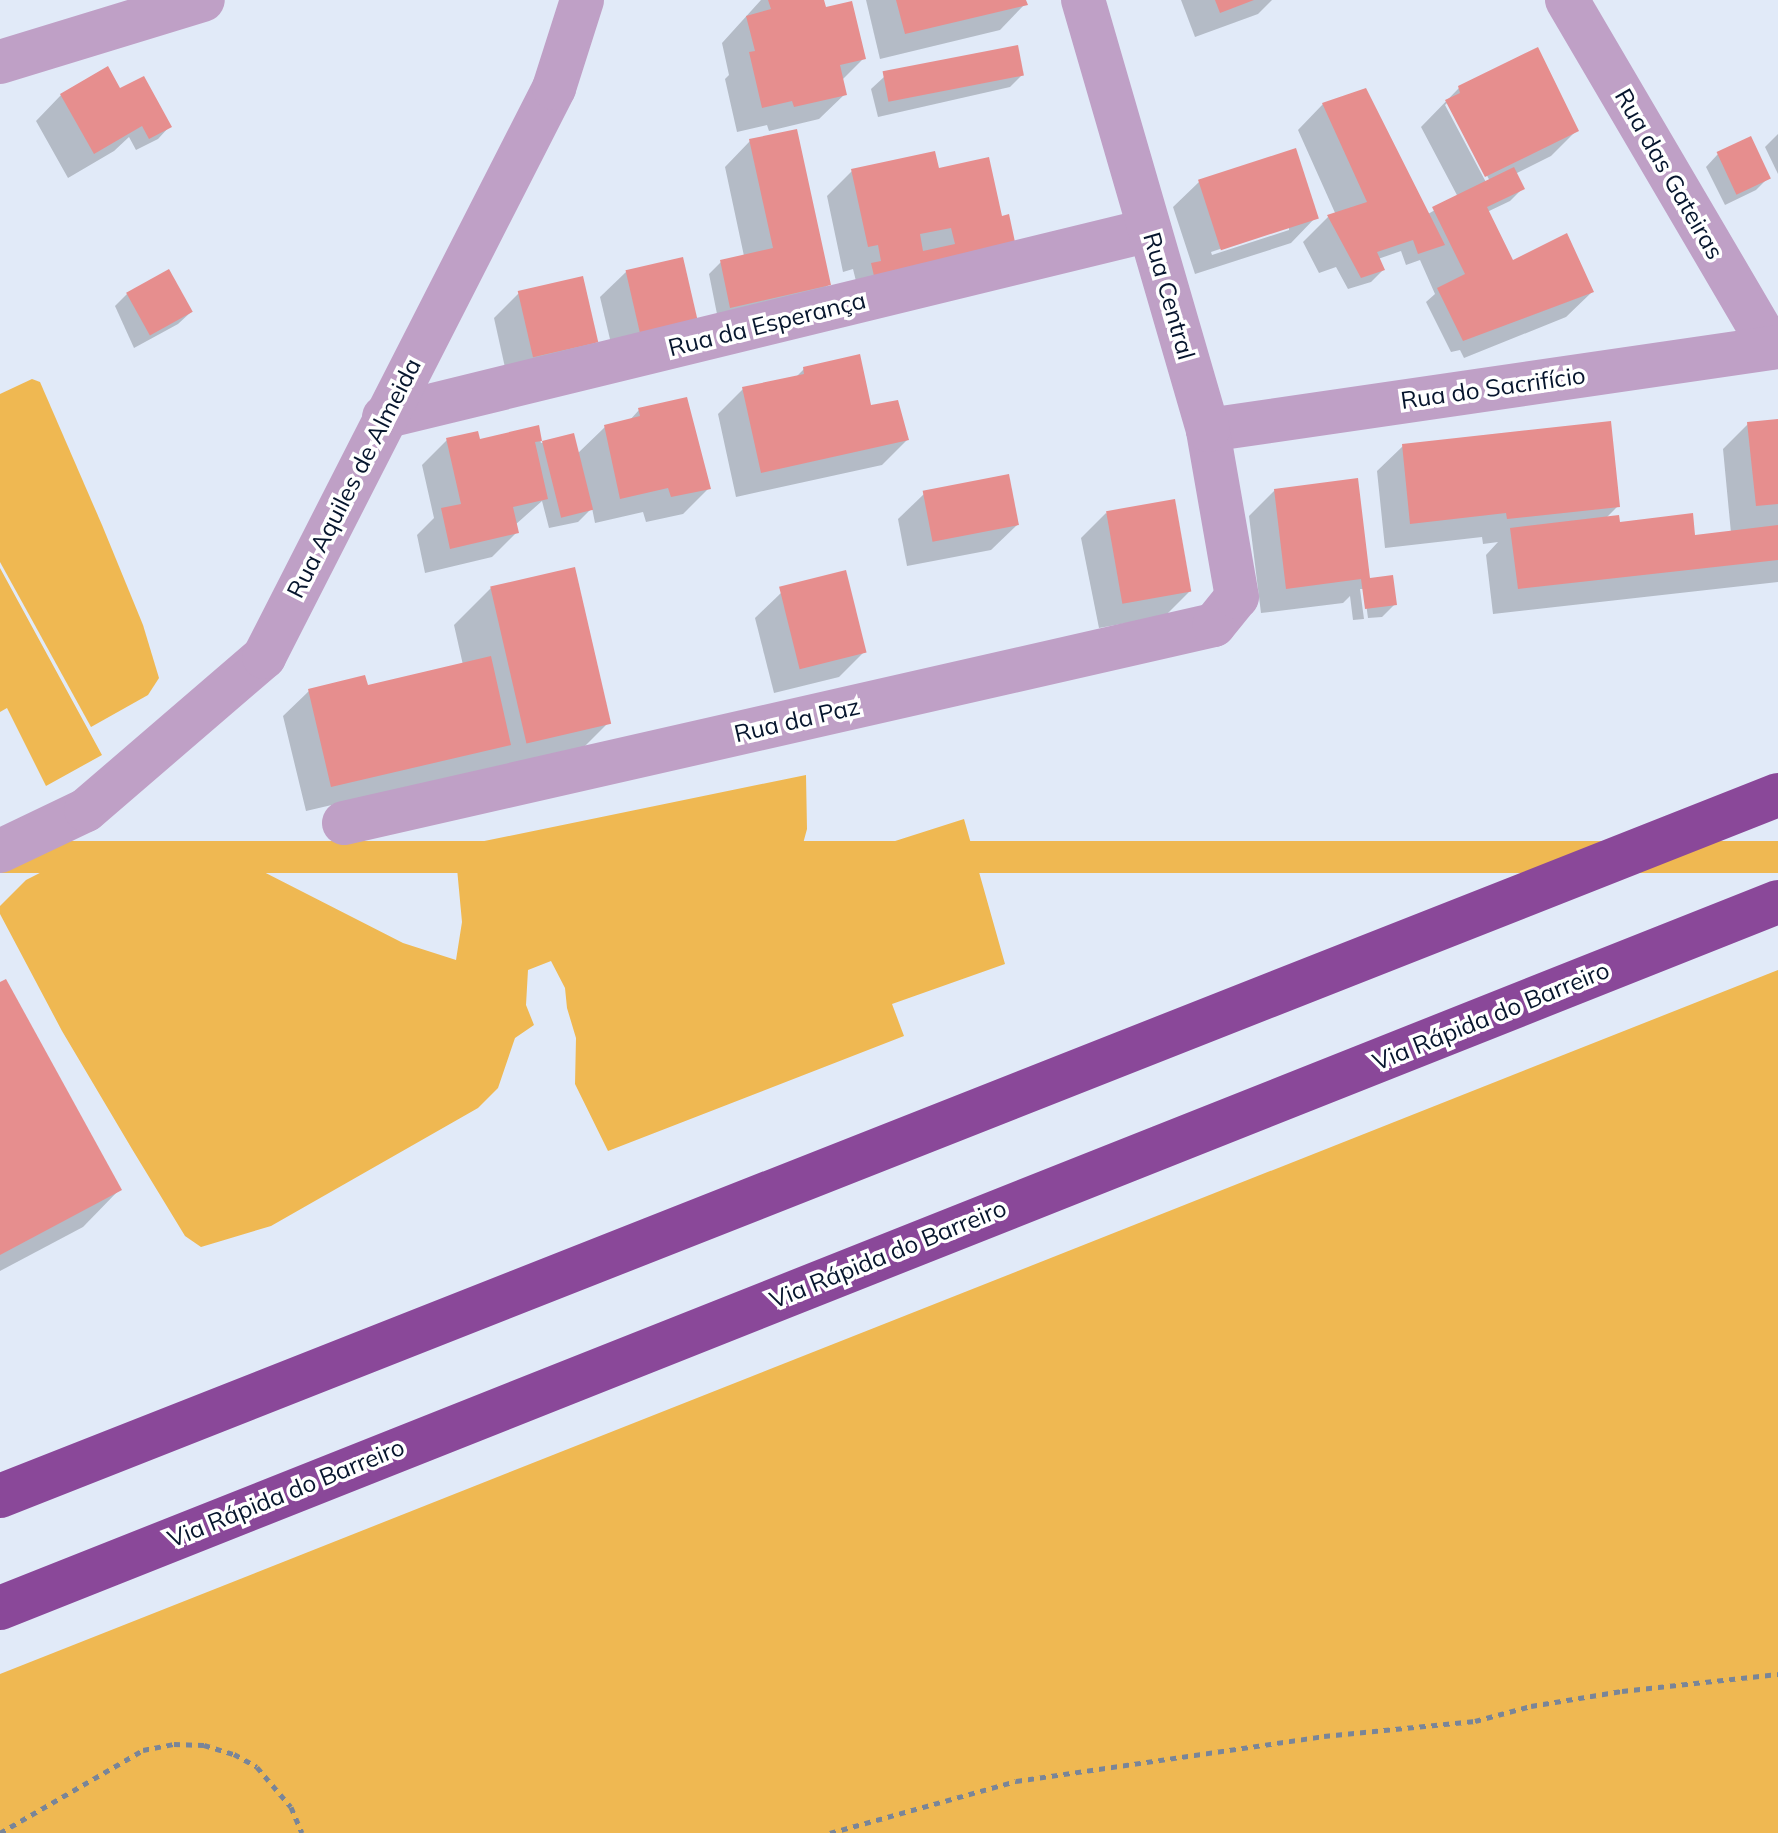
<!DOCTYPE html>
<meta charset="utf-8">
<style>
body{margin:0}
#map{position:relative;width:1778px;height:1833px;overflow:hidden;background:#e1eaf8;font-family:Mulish,sans-serif}
div>[style]{position:absolute}
.green>*{inset:0;background:#efb852;transform-origin:0 0}
.shadow>*{inset:0;background:#0003}
.building>*{inset:0;background:#e68e8e;transform-origin:0 0}
.path>*{height:5px;margin-top:-2.5px;transform-origin:0;background:repeating-linear-gradient(90deg,#798598 0 6px,transparent 0 12px)}
.minor>*{height:44px;margin:-22px;padding:0 22px;transform-origin:22px;border-radius:22px;background:#bfa0c6}
.highway>*{height:44px;margin:-22px;padding:0 22px;transform-origin:22px;border-radius:22px;background:#8a4899}
span{translate:-50% -50%;white-space:nowrap;text-align:center;line-height:1.15;-webkit-text-stroke:7px #fff;paint-order:stroke}
.street-label{font-size:24px;color:#06152d}
</style>
<div id="map">
<div class="green">
<i style="clip-path:polygon(32px 379px,40px 382px,102px 525px,143px 625px,159px 678px,148px 695px,91px 727px,0 562px,0 394px)"></i>
<i style="clip-path:polygon(0 568px,102px 755px,46px 786px,7px 708px,0 712px)"></i>
<i style="clip-path:polygon(806px 775px,807px 829px,795px 873px,964px 819px,1005px 964px,892px 1004px,904px 1036px,608px 1151px,575px 1084px,576px 1038px,567px 1008px,565px 988px,551px 961px,528px 970px,526px 1005px,534px 1025px,515px 1038px,498px 1088px,478px 1108px,271px 1226px,201px 1247px,185px 1236px,132px 1149px,62px 1031px,0 914px,0 906px,26px 880px,87px 849px,182px 853px,248px 864px,403px 943px,456px 960px,462px 922px,455px 847px)"></i>
<i style="left:1778px;top:841px;width:32px;height:1912px;rotate:90deg"></i>
<i style="clip-path:polygon(1778px 970px,1778px 1833px,0 1833px,0 1674px)"></i>
</div>
<div class="shadow">
<i style="clip-path:polygon(761px 0,822px 0,824px 9px,863px 59px,841px 81px,845px 94px,819px 119px,769px 131px,767px 125px,737px 132px,725px 79px,729px 75px,722px 43px)"></i>
<i style="clip-path:polygon(866px 0,1024px 0,1025px 4px,1000px 30px,880px 59px)"></i>
<i style="clip-path:polygon(1181px 0,1272px 0,1258px 14px,1195px 37px)"></i>
<i style="clip-path:polygon(1022px 75px,1010px 87px,878px 117px,871px 89px,884px 77px)"></i>
<i style="clip-path:polygon(evenodd,1459px 88px,1576px 131px,1551px 156px,1515px 174px,1522px 189px,1510px 201px,1487px 212px,1512px 263px,1592px 292px,1566px 317px,1464px 358px,1460px 350px,1451px 352px,1426px 302px,1435px 294px,1420px 260px,1406px 265px,1401px 251px,1378px 259px,1383px 270px,1371px 282px,1348px 289px,1336px 267px,1319px 273px,1303px 242px,1328px 217px,1336px 215px,1298px 130px,1323px 104px,1428px 214px,1458px 197px,1421px 127px,1459px 88px,1448px 102px,1492px 185px,1488px 186px,1445px 105px,1448px 102px)"></i>
<i style="clip-path:polygon(61px 95px,170px 126px,158px 139px,136px 150px,129px 137px,114px 151px,68px 178px,36px 121px)"></i>
<i style="clip-path:polygon(1778px 134px,1778px 174px,1765px 147px)"></i>
<i style="clip-path:polygon(750px 141px,828px 285px,803px 310px,718px 319px,709px 274px,721px 262px,744px 256px,725px 167px)"></i>
<i style="clip-path:polygon(1718px 154px,1768px 178px,1756px 190px,1725px 205px,1706px 167px)"></i>
<i style="clip-path:polygon(852px 171px,937px 171px,1000px 219px,1013px 241px,856px 281px,853px 269px,843px 272px,827px 196px)"></i>
<i style="clip-path:polygon(evenodd,1199px 182px,1316px 217px,1291px 243px,1195px 274px,1173px 207px,1199px 182px,1289px 226px,1289px 230px,1212px 255px,1211px 252px,1289px 226px)"></i>
<i style="clip-path:polygon(626px 272px,670px 343px,614px 356px,600px 297px)"></i>
<i style="clip-path:polygon(519px 293px,596px 341px,570px 367px,508px 381px,494px 318px)"></i>
<i style="clip-path:polygon(127px 294px,191px 312px,178px 324px,134px 348px,115px 306px)"></i>
<i style="clip-path:polygon(804px 369px,869px 407px,907px 440px,882px 465px,736px 497px,718px 414px,743px 389px,795px 378px)"></i>
<i style="clip-path:polygon(639px 410px,709px 488px,683px 514px,646px 522px,643px 512px,595px 523px,592px 508px,578px 522px,549px 528px,542px 501px,515px 525px,517px 532px,492px 557px,425px 573px,417px 535px,434px 518px,422px 465px,447px 440px,479px 441px,537px 427px,541px 443px,572px 436px,577px 454px,605px 427px,629px 421px)"></i>
<i style="clip-path:polygon(1778px 421px,1778px 582px,1493px 614px,1486px 555px,1498px 542px,1483px 544px,1482px 537px,1385px 548px,1377px 471px,1403px 446px,1618px 506px,1606px 518px,1618px 524px,1694px 537px,1731px 533px,1723px 449px,1748px 424px)"></i>
<i style="clip-path:polygon(1275px 490px,1395px 604px,1382px 617px,1368px 618px,1364px 589px,1360px 589px,1364px 619px,1353px 620px,1350px 596px,1343px 603px,1261px 613px,1249px 516px)"></i>
<i style="clip-path:polygon(924px 494px,1017px 525px,991px 550px,907px 566px,898px 519px)"></i>
<i style="clip-path:polygon(1106px 513px,1190px 591px,1165px 616px,1099px 628px,1081px 538px)"></i>
<i style="clip-path:polygon(491px 588px,607px 724px,570px 761px,486px 769px,306px 811px,283px 716px,309px 691px,366px 687px,463px 665px,454px 625px)"></i>
<i style="clip-path:polygon(781px 593px,865px 651px,839px 677px,774px 693px,755px 618px)"></i>
<i style="clip-path:polygon(0 985px,120px 1189px,83px 1227px,0 1271px)"></i>
</div>
<div class="building">
<i style="clip-path:polygon(768px 0,824px 0,826px 7px,852px 1px,866px 59px,840px 65px,847px 95px,794px 107px,792px 101px,762px 108px,749px 52px,755px 51px,746px 16px,771px 9px)"></i>
<i style="clip-path:polygon(896px 0,1026px 0,1028px 5px,905px 34px)"></i>
<i style="clip-path:polygon(1215px 0,1254px 0,1220px 13px)"></i>
<i style="left:1018px;top:45px;width:31px;height:138px;rotate:79deg"></i>
<i style="clip-path:polygon(1538px 47px,1579px 131px,1485px 177px,1445px 100px,1460px 93px,1458px 86px)"></i>
<i style="clip-path:polygon(108px 66px,120px 88px,144px 76px,172px 127px,149px 139px,142px 126px,94px 154px,60px 94px)"></i>
<i style="clip-path:polygon(1366px 88px,1445px 245px,1418px 254px,1413px 240px,1377px 252px,1385px 270px,1361px 278px,1327px 215px,1367px 202px,1322px 103px)"></i>
<i style="clip-path:polygon(797px 129px,831px 285px,730px 308px,720px 260px,773px 248px,749px 139px)"></i>
<i style="left:1751px;top:136px;width:47px;height:38px;rotate:65deg"></i>
<i style="left:1296px;top:148px;width:74px;height:103px;rotate:72deg"></i>
<i style="clip-path:polygon(evenodd,935px 151px,939px 168px,989px 157px,1002px 216px,1009px 214px,1015px 242px,874px 276px,871px 263px,881px 261px,878px 245px,868px 247px,851px 169px,935px 151px,951px 228px,955px 244px,923px 251px,920px 234px,951px 228px)"></i>
<i style="clip-path:polygon(1514px 167px,1525px 189px,1487px 207px,1513px 260px,1567px 233px,1594px 292px,1463px 341px,1437px 288px,1465px 274px,1432px 207px)"></i>
<i style="left:683px;top:257px;width:64px;height:59px;rotate:77deg"></i>
<i style="left:169px;top:269px;width:49px;height:49px;rotate:61deg"></i>
<i style="left:583px;top:276px;width:68px;height:67px;rotate:77deg"></i>
<i style="clip-path:polygon(860px 354px,871px 405px,898px 400px,909px 440px,761px 473px,742px 387px,804px 374px,803px 367px)"></i>
<i style="clip-path:polygon(687px 397px,711px 489px,671px 497px,668px 488px,620px 499px,604px 425px,640px 416px,638px 408px)"></i>
<i style="clip-path:polygon(1778px 419px,1778px 504px,1756px 506px,1747px 422px)"></i>
<i style="clip-path:polygon(1611px 421px,1620px 507px,1507px 519px,1506px 513px,1410px 524px,1402px 444px)"></i>
<i style="clip-path:polygon(539px 425px,542px 441px,535px 442px,548px 499px,513px 507px,519px 533px,450px 549px,441px 508px,461px 504px,446px 438px,478px 431px,480px 439px)"></i>
<i style="left:574px;top:433px;width:79px;height:33px;rotate:76deg"></i>
<i style="left:1009px;top:474px;width:52px;height:88px;rotate:79deg"></i>
<i style="clip-path:polygon(1358px 478px,1370px 578px,1393px 575px,1397px 605px,1365px 609px,1361px 579px,1286px 589px,1274px 489px)"></i>
<i style="left:1175px;top:499px;width:94px;height:70px;rotate:80deg"></i>
<i style="clip-path:polygon(1693px 513px,1695px 535px,1778px 525px,1778px 560px,1518px 589px,1510px 528px,1619px 515px,1620px 522px)"></i>
<i style="left:575px;top:567px;width:161px;height:87px;rotate:77deg"></i>
<i style="left:846px;top:570px;width:85px;height:69px;rotate:76deg"></i>
<i style="clip-path:polygon(491px 656px,511px 745px,331px 787px,308px 689px,365px 675px,368px 685px)"></i>
<i style="clip-path:polygon(6px 979px,122px 1190px,0 1255px,0 982px)"></i>
</div>
<div class="path">
<i style="left:0;top:1833px;width:165px;rotate:-30.1deg"></i>
<i style="left:143px;top:1750px;width:32px;rotate:-11deg"></i>
<i style="left:174px;top:1744px;width:30px;rotate:2deg"></i>
<i style="left:204px;top:1745px;width:31px;rotate:17deg"></i>
<i style="left:234px;top:1754px;width:26px;rotate:29deg"></i>
<i style="left:257px;top:1767px;width:52px;rotate:49.6deg"></i>
<i style="left:291px;top:1807px;width:28px;rotate:67deg"></i>
<i style="left:830px;top:1833px;width:193px;rotate:-15.6deg"></i>
<i style="left:1016px;top:1781px;width:311px;rotate:-8.3deg"></i>
<i style="left:1324px;top:1736px;width:152px;rotate:-5.7deg"></i>
<i style="left:1475px;top:1721px;width:58px;rotate:-15deg"></i>
<i style="left:1531px;top:1706px;width:92px;rotate:-9.4deg"></i>
<i style="left:1622px;top:1691px;width:157px;rotate:-6.2deg"></i>
</div>
<div class="minor">
<i style="left:1567px;top:0;width:403px;rotate:59.6deg"></i>
<i style="left:0;top:62px;width:212px;rotate:-17deg"></i>
<i style="left:384px;top:417px;width:788px;rotate:-13.72deg"></i>
<i style="left:1208px;top:430px;width:576px;rotate:-8.28deg"></i>
<i style="left:344px;top:823px;width:892px;rotate:-12.82deg"></i>
<i style="left:1214px;top:625px;width:36px;rotate:-51deg"></i>
<i style="left:1237px;top:597px;width:169px;rotate:-99.9deg"></i>
<i style="left:1208px;top:430px;width:448px;rotate:-106.2deg"></i>
<i style="left:0;top:851px;width:95px;rotate:-25.5deg"></i>
<i style="left:86px;top:810px;width:235px;rotate:-40.7deg"></i>
<i style="left:264px;top:657px;width:639px;rotate:-62.99deg"></i>
<i style="left:554px;top:88px;width:92px;rotate:-72.3deg"></i>
</div>
<div class="highway">
<i style="left:0;top:1496px;width:1911px;rotate:-21.52deg"></i>
<i style="left:0;top:1608px;width:1913px;rotate:-21.66deg"></i>
</div>
<div class="street-label">
<span style="left:1669px;top:174px;rotate:60deg">Rua das Gateiras</span>
<span style="left:1169px;top:296px;rotate:74deg">Rua Central</span>
<span style="left:767px;top:324px;rotate:-14deg">Rua da Esperança</span>
<span style="left:1493px;top:388px;rotate:-8deg">Rua do Sacrifício</span>
<span style="left:354px;top:478px;rotate:-63deg">Rua Aquiles de Almeida</span>
<span style="left:797px;top:720px;rotate:-13deg">Rua da Paz</span>
<span style="left:1491px;top:1016px;rotate:-22deg">Via Rápida do Barreiro</span>
<span style="left:888px;top:1254px;rotate:-22deg">Via Rápida do Barreiro</span>
<span style="left:286px;top:1493px;rotate:-22deg">Via Rápida do Barreiro</span>
</div>
</div>
